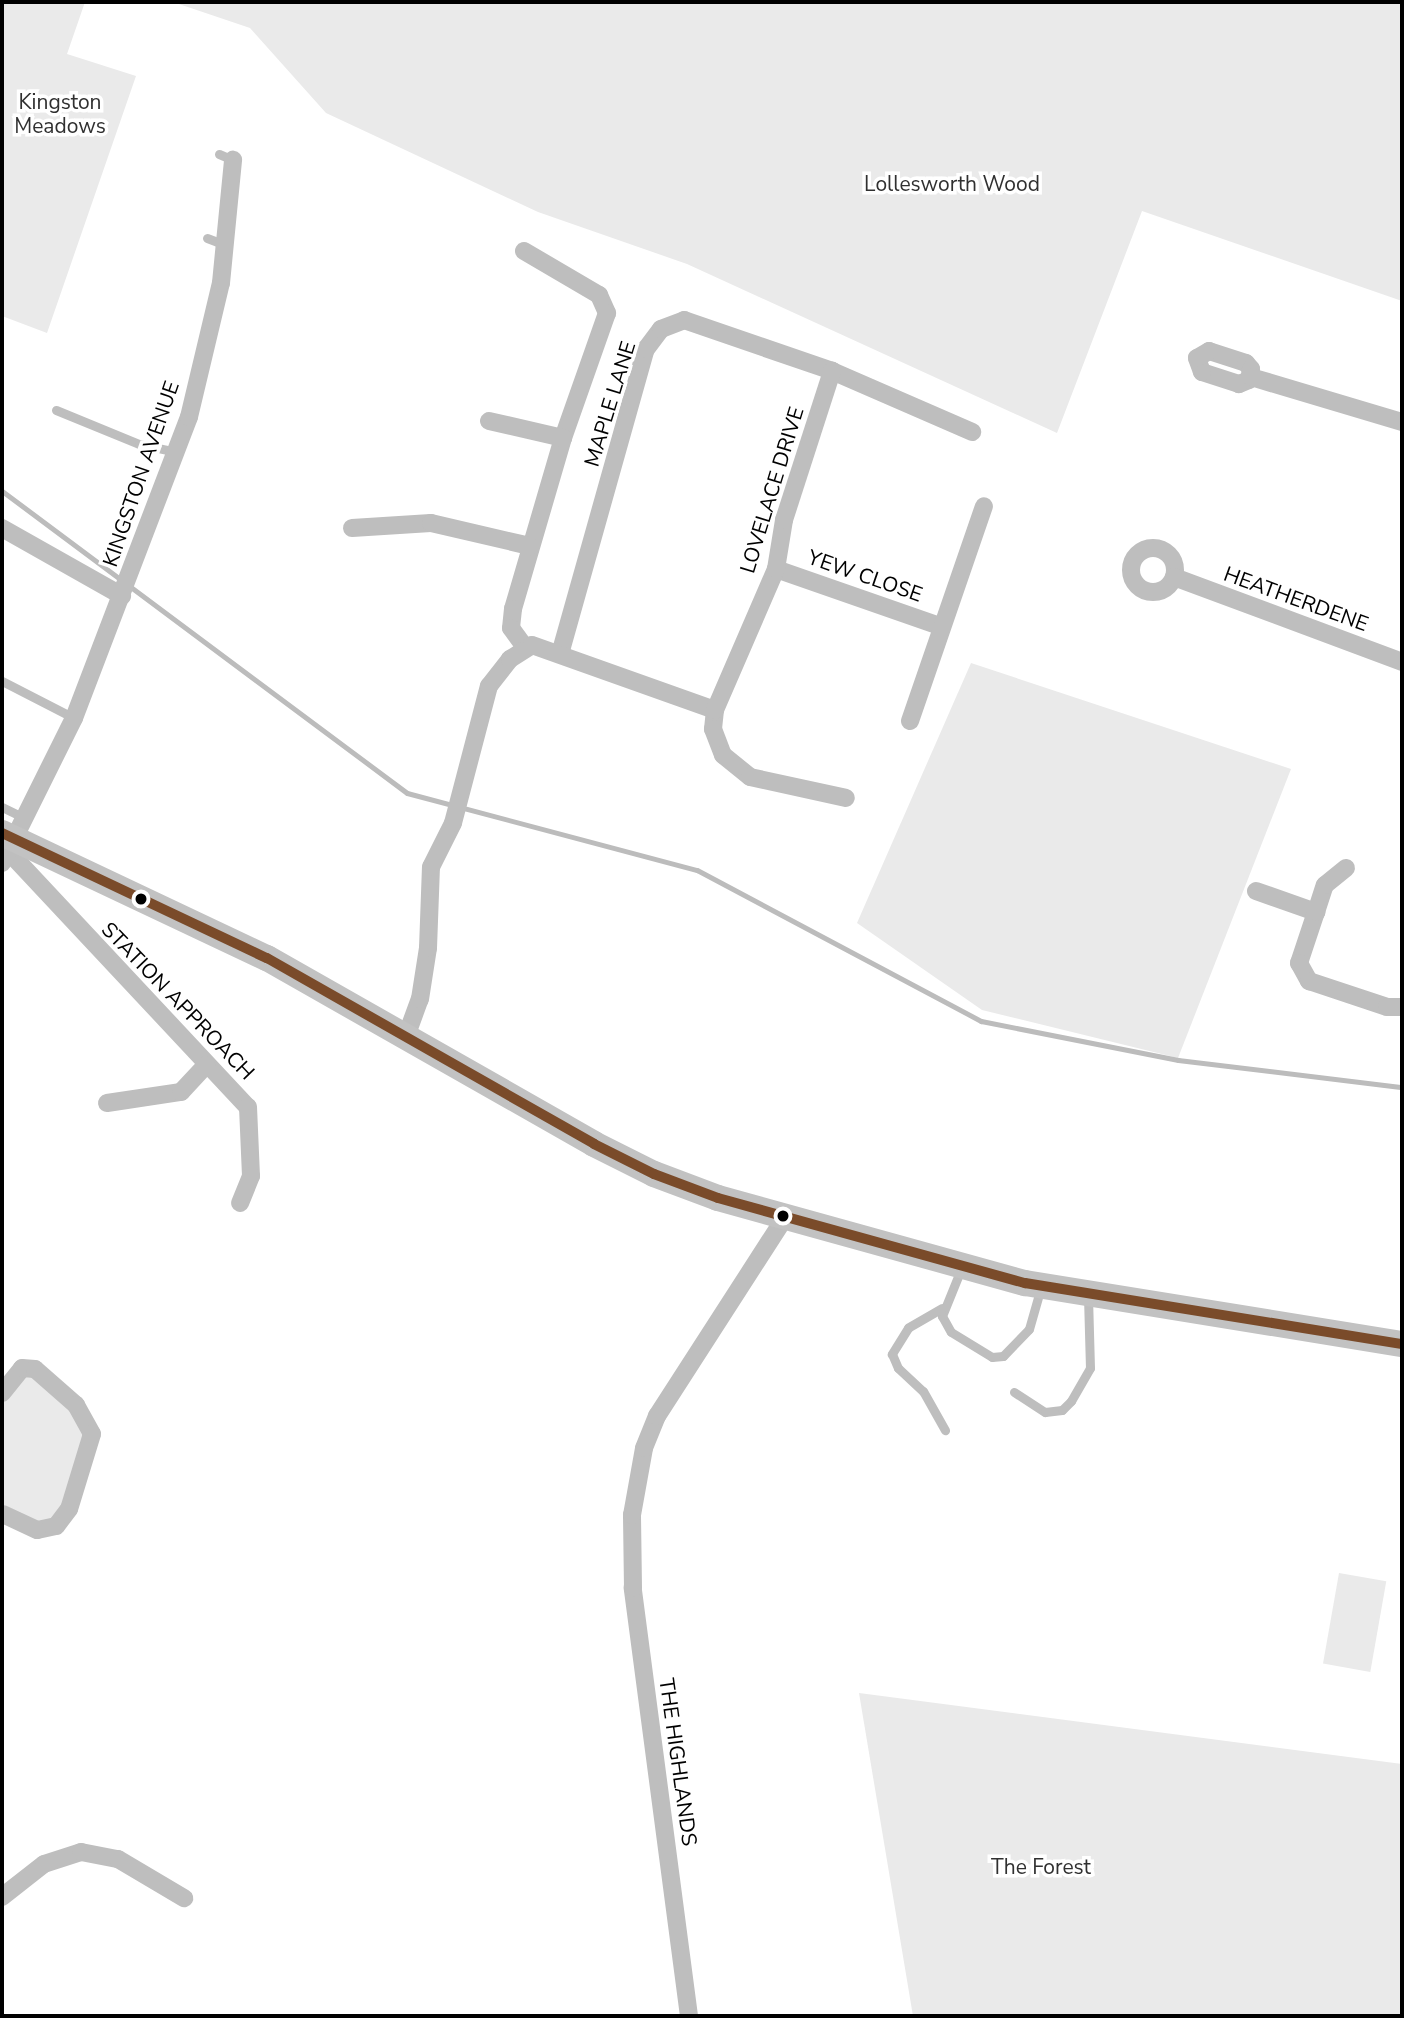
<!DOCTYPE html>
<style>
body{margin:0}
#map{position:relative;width:1404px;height:2018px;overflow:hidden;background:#fff;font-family:"Nunito Sans",sans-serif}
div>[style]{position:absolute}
.green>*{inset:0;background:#eaeaea;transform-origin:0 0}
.stream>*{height:5px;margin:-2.5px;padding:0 2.5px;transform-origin:2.5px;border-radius:2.5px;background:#bcbcbc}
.service>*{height:9px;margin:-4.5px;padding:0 4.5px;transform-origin:4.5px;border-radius:4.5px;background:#bebebe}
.minor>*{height:18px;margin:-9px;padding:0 9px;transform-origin:9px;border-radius:9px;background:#bebebe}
.minor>.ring{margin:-9px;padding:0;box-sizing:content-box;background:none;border:18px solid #bebebe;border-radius:50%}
.secondary>*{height:26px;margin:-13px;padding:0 13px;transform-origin:13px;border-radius:13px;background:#c2c2c2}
.bus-1>*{height:10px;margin:-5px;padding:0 5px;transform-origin:5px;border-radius:5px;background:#7a4b2a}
.dots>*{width:19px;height:19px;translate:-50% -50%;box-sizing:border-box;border:4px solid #fff;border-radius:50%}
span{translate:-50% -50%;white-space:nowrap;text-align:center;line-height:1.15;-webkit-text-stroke:7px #fff;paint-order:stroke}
.park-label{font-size:21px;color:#303030}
.street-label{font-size:21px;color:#000}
.frame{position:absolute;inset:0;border:4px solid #000;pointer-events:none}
</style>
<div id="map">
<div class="green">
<i style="clip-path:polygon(2px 2px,85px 2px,67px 54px,136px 76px,47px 333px,2px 316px)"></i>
<i style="clip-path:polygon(173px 2px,1402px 2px,1402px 301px,1142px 211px,1057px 433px,687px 264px,538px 212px,326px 113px,250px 28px)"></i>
<i style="clip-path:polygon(971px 663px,1291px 769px,1178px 1058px,982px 1010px,857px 923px)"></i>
<i style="clip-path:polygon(19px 1376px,38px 1376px,61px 1395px,85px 1431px,62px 1512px,41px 1524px,2px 1504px,2px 1402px)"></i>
<i style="left:1339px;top:1573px;width:48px;height:92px;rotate:10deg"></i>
<i style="clip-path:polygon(859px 1693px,1402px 1764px,1402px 2016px,913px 2016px)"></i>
</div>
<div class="stream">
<i style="left:2px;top:491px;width:505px;rotate:36.71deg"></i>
<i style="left:407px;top:793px;width:300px;rotate:14.9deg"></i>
<i style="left:697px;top:870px;width:322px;rotate:28deg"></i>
<i style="left:981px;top:1021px;width:201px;rotate:11.2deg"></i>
<i style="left:1178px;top:1060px;width:226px;rotate:6.9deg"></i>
</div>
<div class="service">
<i style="left:219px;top:154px;width:15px;rotate:23deg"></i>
<i style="left:207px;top:238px;width:19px;rotate:21deg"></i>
<i style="left:56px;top:410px;width:90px;rotate:22.3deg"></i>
<i style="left:139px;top:444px;width:38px;rotate:12deg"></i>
<i style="left:2px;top:681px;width:81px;rotate:27.2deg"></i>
<i style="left:2px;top:807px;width:25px;rotate:26deg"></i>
<i style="left:961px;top:1269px;width:51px;rotate:112deg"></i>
<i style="left:942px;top:1316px;width:18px;rotate:61deg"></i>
<i style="left:951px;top:1332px;width:48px;rotate:31.4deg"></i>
<i style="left:992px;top:1357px;width:11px;rotate:-5deg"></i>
<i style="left:1003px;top:1356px;width:37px;rotate:-46deg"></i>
<i style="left:1029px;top:1329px;width:44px;rotate:-74.1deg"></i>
<i style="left:942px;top:1308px;width:39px;rotate:150deg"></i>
<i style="left:908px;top:1328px;width:31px;rotate:122deg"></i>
<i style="left:892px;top:1354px;width:15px;rotate:67deg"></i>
<i style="left:898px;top:1368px;width:34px;rotate:43deg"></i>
<i style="left:923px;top:1391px;width:45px;rotate:60.6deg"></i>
<i style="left:1014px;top:1392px;width:37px;rotate:33deg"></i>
<i style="left:1045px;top:1412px;width:17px;rotate:-7deg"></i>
<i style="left:1062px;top:1410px;width:13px;rotate:-45deg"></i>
<i style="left:1071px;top:1401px;width:38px;rotate:-60deg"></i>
<i style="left:1090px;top:1368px;width:73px;rotate:-91.6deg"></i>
</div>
<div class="minor">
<i style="left:524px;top:251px;width:87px;rotate:30.4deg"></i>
<i style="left:599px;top:295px;width:20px;rotate:66deg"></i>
<i style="left:607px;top:313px;width:133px;rotate:109.4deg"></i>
<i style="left:563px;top:438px;width:178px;rotate:106.3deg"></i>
<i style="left:513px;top:609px;width:19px;rotate:96deg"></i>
<i style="left:511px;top:628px;width:22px;rotate:54deg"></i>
<i style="left:1209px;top:351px;width:39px;rotate:18deg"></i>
<i style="left:1246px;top:363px;width:8px;rotate:50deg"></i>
<i style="left:1251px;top:369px;width:11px;rotate:100deg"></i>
<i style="left:1249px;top:380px;width:11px;rotate:158deg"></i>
<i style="left:1239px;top:384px;width:39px;rotate:-162deg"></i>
<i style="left:1202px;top:372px;width:15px;rotate:-110deg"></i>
<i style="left:1197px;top:358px;width:14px;rotate:-30deg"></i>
<i style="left:1251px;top:377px;width:158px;rotate:16.6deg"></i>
<i style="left:489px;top:421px;width:76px;rotate:12.9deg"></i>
<i style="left:2px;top:528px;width:138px;rotate:29.5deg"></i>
<i style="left:352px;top:528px;width:79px;rotate:-3.6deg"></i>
<i style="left:431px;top:523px;width:102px;rotate:13.1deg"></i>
<i class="ring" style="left:1131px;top:548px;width:26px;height:26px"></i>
<i style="left:776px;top:569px;width:174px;rotate:19.2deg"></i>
<i style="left:1174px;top:577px;width:243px;rotate:20.4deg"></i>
<i style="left:560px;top:654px;width:317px;rotate:-74.3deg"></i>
<i style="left:646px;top:349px;width:25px;rotate:-53deg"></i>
<i style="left:661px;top:329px;width:25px;rotate:-21deg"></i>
<i style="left:684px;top:320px;width:157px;rotate:19deg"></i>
<i style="left:832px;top:371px;width:153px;rotate:23.5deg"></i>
<i style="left:715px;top:710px;width:19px;rotate:96deg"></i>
<i style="left:713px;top:729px;width:28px;rotate:69deg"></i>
<i style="left:723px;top:755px;width:35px;rotate:39deg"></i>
<i style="left:750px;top:777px;width:98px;rotate:12.3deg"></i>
<i style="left:910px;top:721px;width:227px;rotate:-71deg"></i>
<i style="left:9px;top:852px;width:349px;rotate:46.9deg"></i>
<i style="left:248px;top:1107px;width:69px;rotate:87.5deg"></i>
<i style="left:251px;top:1176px;width:29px;rotate:112deg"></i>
<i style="left:2px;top:863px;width:162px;rotate:-63.6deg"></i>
<i style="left:74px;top:718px;width:322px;rotate:-69.1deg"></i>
<i style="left:189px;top:417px;width:138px;rotate:-76.6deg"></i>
<i style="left:221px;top:283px;width:124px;rotate:-84.4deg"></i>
<i style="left:1256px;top:891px;width:64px;rotate:19.3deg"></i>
<i style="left:1316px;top:912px;width:54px;rotate:108.4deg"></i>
<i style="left:1299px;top:963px;width:21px;rotate:61deg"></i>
<i style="left:1309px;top:981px;width:82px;rotate:18.4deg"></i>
<i style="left:1387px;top:1007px;width:15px"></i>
<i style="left:1316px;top:912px;width:28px;rotate:-72deg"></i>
<i style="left:1325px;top:885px;width:27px;rotate:-39deg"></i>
<i style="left:407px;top:1034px;width:37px;rotate:-70deg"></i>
<i style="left:420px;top:999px;width:52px;rotate:-81.1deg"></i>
<i style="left:428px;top:948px;width:81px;rotate:-87.9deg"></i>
<i style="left:431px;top:867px;width:49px;rotate:-63.4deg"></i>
<i style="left:453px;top:823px;width:142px;rotate:-75.3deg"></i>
<i style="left:489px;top:686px;width:34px;rotate:-52deg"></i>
<i style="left:510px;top:659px;width:26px;rotate:-32deg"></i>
<i style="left:532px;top:645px;width:194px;rotate:19.6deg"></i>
<i style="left:715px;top:710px;width:154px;rotate:-66.6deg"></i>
<i style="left:776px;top:569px;width:50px;rotate:-80.7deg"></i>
<i style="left:784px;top:520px;width:157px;rotate:-72.1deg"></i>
<i style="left:107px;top:1103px;width:75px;rotate:-8.5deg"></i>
<i style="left:181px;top:1092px;width:37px;rotate:-47deg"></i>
<i style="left:2px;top:1393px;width:32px;rotate:-51deg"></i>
<i style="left:22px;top:1368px;width:13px;rotate:4deg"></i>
<i style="left:35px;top:1369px;width:55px;rotate:41.3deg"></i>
<i style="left:76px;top:1405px;width:33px;rotate:61deg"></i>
<i style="left:92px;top:1434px;width:78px;rotate:107deg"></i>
<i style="left:69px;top:1509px;width:21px;rotate:127deg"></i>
<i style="left:56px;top:1526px;width:19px;rotate:168deg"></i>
<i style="left:37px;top:1530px;width:38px;rotate:-155deg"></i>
<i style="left:2px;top:1897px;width:53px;rotate:-38.2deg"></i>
<i style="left:44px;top:1864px;width:39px;rotate:-18deg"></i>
<i style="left:81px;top:1852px;width:38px;rotate:11deg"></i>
<i style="left:118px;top:1859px;width:77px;rotate:30.6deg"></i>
<i style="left:689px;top:2016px;width:432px;rotate:-97.5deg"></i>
<i style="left:633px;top:1588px;width:73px;rotate:-90.8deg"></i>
<i style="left:632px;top:1515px;width:68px;rotate:-79.8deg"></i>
<i style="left:644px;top:1448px;width:35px;rotate:-68deg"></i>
<i style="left:657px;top:1416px;width:234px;rotate:-57.2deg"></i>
</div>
<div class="secondary">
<i style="left:2px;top:833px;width:293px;rotate:25.3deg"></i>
<i style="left:267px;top:958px;width:376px;rotate:29.6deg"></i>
<i style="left:594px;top:1144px;width:67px;rotate:26.6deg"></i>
<i style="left:654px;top:1174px;width:68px;rotate:20.6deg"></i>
<i style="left:718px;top:1198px;width:319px;rotate:15.5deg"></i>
<i style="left:1025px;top:1283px;width:382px;rotate:9.2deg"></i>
</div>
<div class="bus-1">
<i style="left:2px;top:833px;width:293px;rotate:25.3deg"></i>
<i style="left:267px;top:958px;width:376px;rotate:29.6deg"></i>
<i style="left:594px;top:1144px;width:67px;rotate:26.6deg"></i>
<i style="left:654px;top:1174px;width:68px;rotate:20.6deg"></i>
<i style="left:718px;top:1198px;width:319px;rotate:15.5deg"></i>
<i style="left:1025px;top:1283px;width:382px;rotate:9.2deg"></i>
</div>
<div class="dots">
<i style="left:141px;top:899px;background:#000"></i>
<i style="left:783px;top:1216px;background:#000"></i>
</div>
<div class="park-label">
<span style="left:60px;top:114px">Kingston<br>Meadows</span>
<span style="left:952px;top:184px">Lollesworth Wood</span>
<span style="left:1041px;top:1867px">The Forest</span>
</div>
<div class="street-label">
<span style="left:610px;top:404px;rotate:-73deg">MAPLE LANE</span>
<span style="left:141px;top:474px;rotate:-71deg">KINGSTON AVENUE</span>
<span style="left:772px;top:490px;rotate:-73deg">LOVELACE DRIVE</span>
<span style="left:865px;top:576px;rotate:19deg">YEW CLOSE</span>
<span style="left:1296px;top:599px;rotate:20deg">HEATHERDENE</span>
<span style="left:178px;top:1001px;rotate:46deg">STATION APPROACH</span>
<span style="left:678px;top:1762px;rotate:82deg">THE HIGHLANDS</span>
</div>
<div class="frame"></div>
</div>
